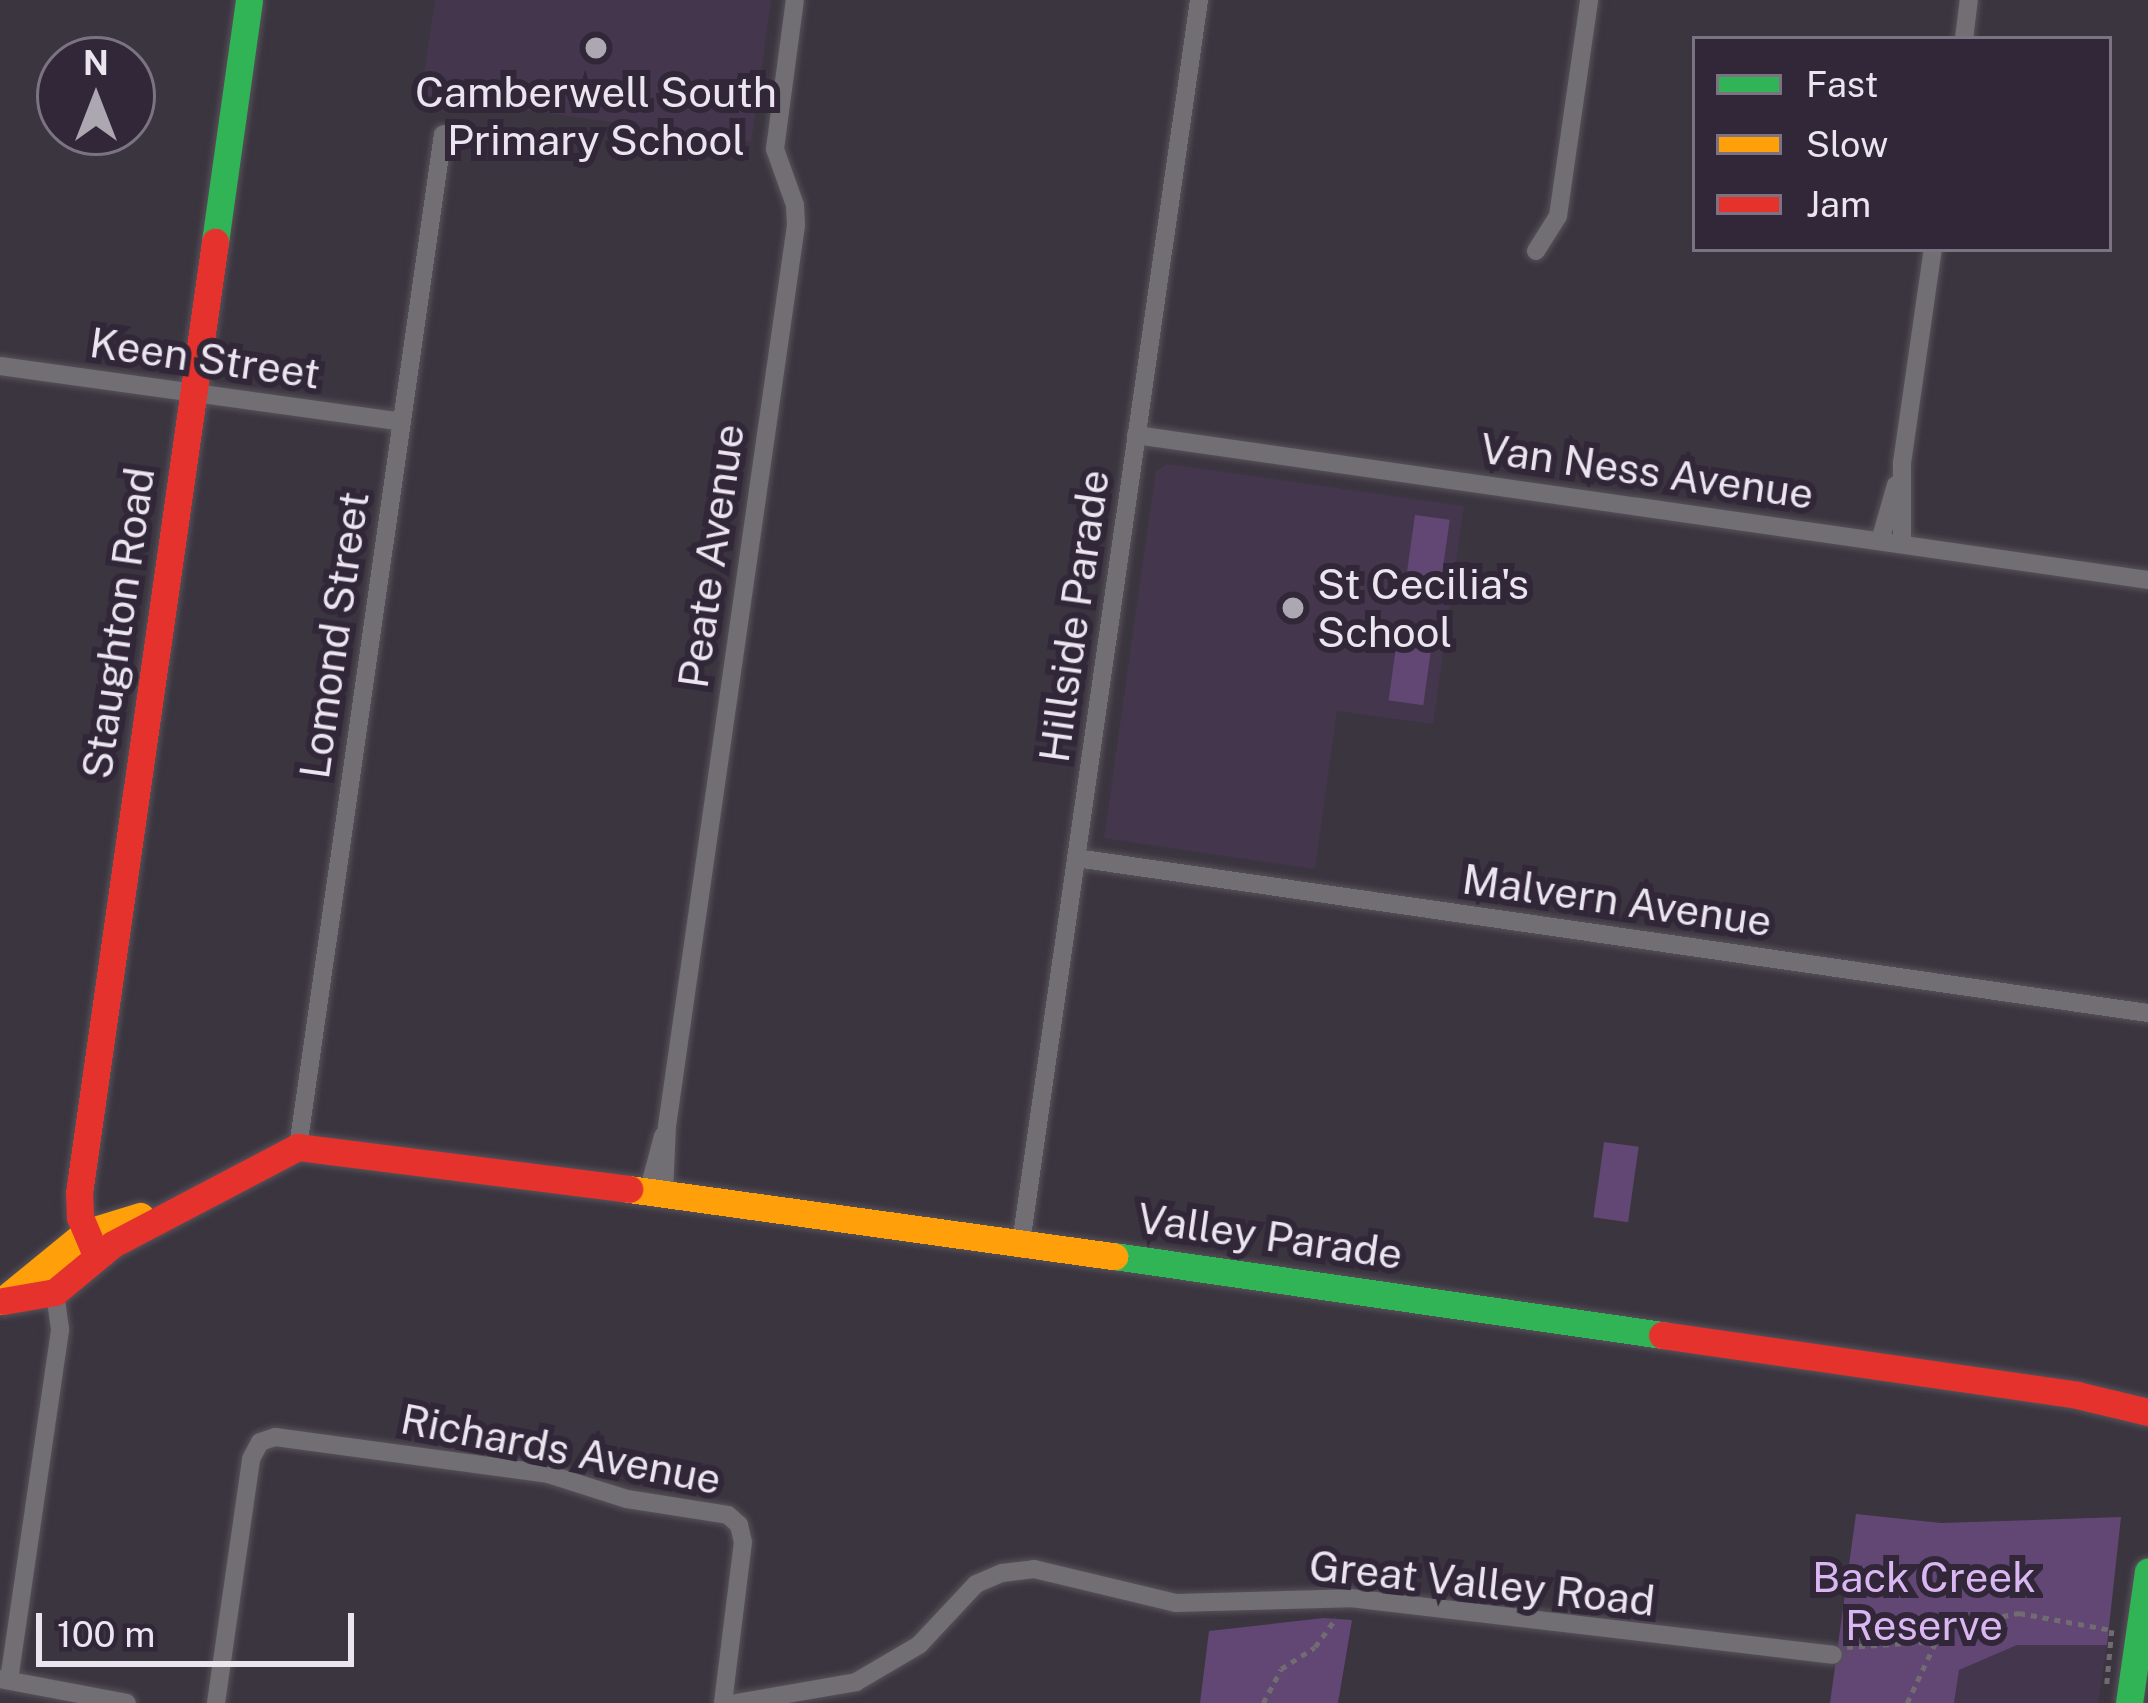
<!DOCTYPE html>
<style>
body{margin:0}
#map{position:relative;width:2148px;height:1703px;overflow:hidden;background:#3b353f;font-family:"Public Sans",sans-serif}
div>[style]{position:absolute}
.built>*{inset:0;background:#44374d}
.green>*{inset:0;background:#624774;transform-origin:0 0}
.path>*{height:4.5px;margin-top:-2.25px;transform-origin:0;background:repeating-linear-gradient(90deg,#706c72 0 6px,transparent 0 12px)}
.roads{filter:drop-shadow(0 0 3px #57525a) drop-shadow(0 0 3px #57525a)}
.street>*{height:18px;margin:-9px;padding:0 9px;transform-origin:9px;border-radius:9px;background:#726f74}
.fast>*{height:27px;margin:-13.5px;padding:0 13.5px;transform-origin:13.5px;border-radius:13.5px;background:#30b455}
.slow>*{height:27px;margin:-13.5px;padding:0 13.5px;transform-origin:13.5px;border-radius:13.5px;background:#ff9f0a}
.jam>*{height:27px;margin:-13.5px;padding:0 13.5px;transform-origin:13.5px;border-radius:13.5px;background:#e5322d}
.dots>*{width:33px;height:33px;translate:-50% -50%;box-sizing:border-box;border:6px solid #312738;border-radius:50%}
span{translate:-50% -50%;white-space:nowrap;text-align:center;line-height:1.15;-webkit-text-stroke:12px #312738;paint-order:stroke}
.poi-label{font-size:42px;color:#ebe5f0}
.left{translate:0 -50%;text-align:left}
.street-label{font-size:42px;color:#ebe5f0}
.park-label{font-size:42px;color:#dab7f2}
.legend{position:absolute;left:1692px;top:36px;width:420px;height:216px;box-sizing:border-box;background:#312738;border:3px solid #7b7382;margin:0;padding:15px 21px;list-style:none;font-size:36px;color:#ebe5f0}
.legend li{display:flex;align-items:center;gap:24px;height:60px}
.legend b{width:60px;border:3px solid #7b7382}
.north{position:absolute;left:36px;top:36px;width:120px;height:120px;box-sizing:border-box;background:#312738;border:3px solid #7b7382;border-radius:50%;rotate:0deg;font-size:33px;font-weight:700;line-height:48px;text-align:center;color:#ebe5f0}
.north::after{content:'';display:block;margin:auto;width:42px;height:54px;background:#ada7b2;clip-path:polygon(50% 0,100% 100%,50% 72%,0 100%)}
.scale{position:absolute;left:36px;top:1613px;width:318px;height:54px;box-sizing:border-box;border:6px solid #ebe5f0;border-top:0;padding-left:15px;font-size:36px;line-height:42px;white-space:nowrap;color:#ebe5f0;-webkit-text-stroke:9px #312738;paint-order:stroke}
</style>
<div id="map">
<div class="built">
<i style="clip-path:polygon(435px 0,771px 0,751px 142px,421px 95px)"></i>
<i style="clip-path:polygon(1167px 464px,1464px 506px,1433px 724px,1337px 711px,1315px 869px,1104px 838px,1156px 471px)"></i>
<i style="clip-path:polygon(2017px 1645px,2107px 1645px,2098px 1703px,1954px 1703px,1959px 1670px)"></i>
</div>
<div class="green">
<i style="left:1415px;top:515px;width:35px;height:76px;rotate:8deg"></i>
<i style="left:1399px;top:626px;width:35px;height:75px;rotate:8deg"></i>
<i style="left:1604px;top:1142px;width:35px;height:76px;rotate:8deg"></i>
<i style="clip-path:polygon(1856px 1514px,1941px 1523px,2121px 1517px,2107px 1645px,2017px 1645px,1959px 1670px,1954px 1703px,1830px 1703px)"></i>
<i style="clip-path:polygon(1324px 1618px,1352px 1620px,1338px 1703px,1200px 1703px,1209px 1631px)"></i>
</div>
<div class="path">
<i style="left:1847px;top:1647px;width:89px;rotate:-3.9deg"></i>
<i style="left:1263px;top:1703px;width:38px;rotate:-62deg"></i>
<i style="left:1281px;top:1669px;width:40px;rotate:-32.9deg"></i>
<i style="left:1315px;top:1647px;width:36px;rotate:-54deg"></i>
<i style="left:1907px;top:1703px;width:68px;rotate:-64.9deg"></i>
<i style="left:1936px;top:1641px;width:36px;rotate:-30deg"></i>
<i style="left:1967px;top:1623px;width:53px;rotate:-10.9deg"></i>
<i style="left:2019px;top:1613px;width:95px;rotate:10.4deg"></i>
<i style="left:2112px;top:1630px;width:54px;rotate:95.3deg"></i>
</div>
<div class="roads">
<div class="street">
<i style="left:1964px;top:39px;width:39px;rotate:-83deg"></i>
<i style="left:1536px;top:251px;width:41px;rotate:-57.8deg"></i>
<i style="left:1558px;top:216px;width:218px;rotate:-81.8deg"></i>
<i style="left:0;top:366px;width:405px;rotate:7.9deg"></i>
<i style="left:1136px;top:435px;width:1022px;rotate:8.15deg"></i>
<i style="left:1880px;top:541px;width:58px;rotate:-74.1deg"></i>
<i style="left:1902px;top:544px;width:81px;rotate:-90deg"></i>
<i style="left:1902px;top:463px;width:216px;rotate:-81.8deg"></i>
<i style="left:1076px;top:858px;width:1083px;rotate:8.23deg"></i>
<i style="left:298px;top:1147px;width:1023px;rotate:-81.85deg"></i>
<i style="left:649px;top:1189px;width:55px;rotate:-75.2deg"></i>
<i style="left:664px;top:1191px;width:65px;rotate:-87.4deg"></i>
<i style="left:667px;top:1126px;width:910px;rotate:-81.85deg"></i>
<i style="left:796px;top:225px;width:20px;rotate:-93deg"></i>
<i style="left:795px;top:205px;width:59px;rotate:-109.7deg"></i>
<i style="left:775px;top:149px;width:150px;rotate:-82.4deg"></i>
<i style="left:1021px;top:1243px;width:1256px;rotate:-81.85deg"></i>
<i style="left:0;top:1679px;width:129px;rotate:10.7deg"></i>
<i style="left:9px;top:1680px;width:355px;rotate:-81.7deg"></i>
<i style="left:60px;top:1329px;width:37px;rotate:-98deg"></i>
<i style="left:216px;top:1703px;width:246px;rotate:-81.8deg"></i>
<i style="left:251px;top:1459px;width:19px;rotate:-62deg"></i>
<i style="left:260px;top:1442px;width:16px;rotate:-18deg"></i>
<i style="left:275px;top:1437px;width:275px;rotate:7.7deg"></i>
<i style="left:548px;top:1474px;width:83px;rotate:17.6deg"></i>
<i style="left:627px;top:1499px;width:102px;rotate:9deg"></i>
<i style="left:728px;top:1515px;width:15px;rotate:42deg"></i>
<i style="left:739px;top:1525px;width:17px;rotate:77deg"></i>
<i style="left:743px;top:1542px;width:162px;rotate:97.1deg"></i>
<i style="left:736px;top:1703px;width:122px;rotate:-9.9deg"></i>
<i style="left:856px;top:1682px;width:73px;rotate:-30.4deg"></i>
<i style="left:919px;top:1645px;width:83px;rotate:-46.9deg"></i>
<i style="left:976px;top:1584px;width:28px;rotate:-23deg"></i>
<i style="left:1002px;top:1573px;width:32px;rotate:-7deg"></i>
<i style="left:1034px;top:1569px;width:146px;rotate:13.5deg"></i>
<i style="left:1176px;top:1603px;width:174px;rotate:-1.6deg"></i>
<i style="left:1350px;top:1598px;width:486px;rotate:6.7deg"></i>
</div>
<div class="fast">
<i style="left:215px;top:242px;width:244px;rotate:-82deg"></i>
<i style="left:1114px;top:1256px;width:554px;rotate:8.2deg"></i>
<i style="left:2129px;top:1703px;width:133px;rotate:-81.8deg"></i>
</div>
<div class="slow">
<i style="left:629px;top:1189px;width:490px;rotate:7.9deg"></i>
<i style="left:2px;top:1301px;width:107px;rotate:-39.3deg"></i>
<i style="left:85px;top:1233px;width:58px;rotate:-17.2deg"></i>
</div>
<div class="jam">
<i style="left:96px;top:1255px;width:41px;rotate:-112.8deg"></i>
<i style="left:80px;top:1217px;width:24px;rotate:-92deg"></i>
<i style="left:79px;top:1193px;width:961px;rotate:-81.86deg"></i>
<i style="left:3px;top:1301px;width:53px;rotate:-9.8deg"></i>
<i style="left:55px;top:1292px;width:75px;rotate:-39.6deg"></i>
<i style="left:113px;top:1244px;width:209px;rotate:-27.7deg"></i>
<i style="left:298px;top:1147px;width:334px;rotate:7.2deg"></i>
<i style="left:1662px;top:1335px;width:419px;rotate:8.2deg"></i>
<i style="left:2077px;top:1395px;width:73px;rotate:13.5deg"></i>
</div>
</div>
<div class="dots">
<i style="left:596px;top:48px;background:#ada7b2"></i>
<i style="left:1293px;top:608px;background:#ada7b2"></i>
</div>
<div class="poi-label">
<span style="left:596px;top:116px">Camberwell South<br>Primary School</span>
<span class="left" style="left:1317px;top:608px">St Cecilia's<br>School</span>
</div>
<div class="street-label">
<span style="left:205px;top:358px;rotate:8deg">Keen Street</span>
<span style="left:1647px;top:471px;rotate:8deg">Van Ness Avenue</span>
<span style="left:711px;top:556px;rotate:-82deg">Peate Avenue</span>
<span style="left:1074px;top:616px;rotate:-82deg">Hillside Parade</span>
<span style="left:118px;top:623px;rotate:-82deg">Staughton Road</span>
<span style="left:334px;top:635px;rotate:-82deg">Lomond Street</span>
<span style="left:1617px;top:900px;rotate:8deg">Malvern Avenue</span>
<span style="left:1270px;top:1236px;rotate:8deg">Valley Parade</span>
<span style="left:561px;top:1449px;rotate:11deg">Richards Avenue</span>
<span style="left:1482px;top:1583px;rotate:6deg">Great Valley Road</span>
</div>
<div class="park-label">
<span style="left:1924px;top:1601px">Back Creek<br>Reserve</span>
</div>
<ul class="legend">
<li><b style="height:15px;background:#30b455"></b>Fast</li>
<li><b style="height:15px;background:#ff9f0a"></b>Slow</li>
<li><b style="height:15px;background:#e5322d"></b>Jam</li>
</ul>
<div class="north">N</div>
<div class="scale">100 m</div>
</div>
